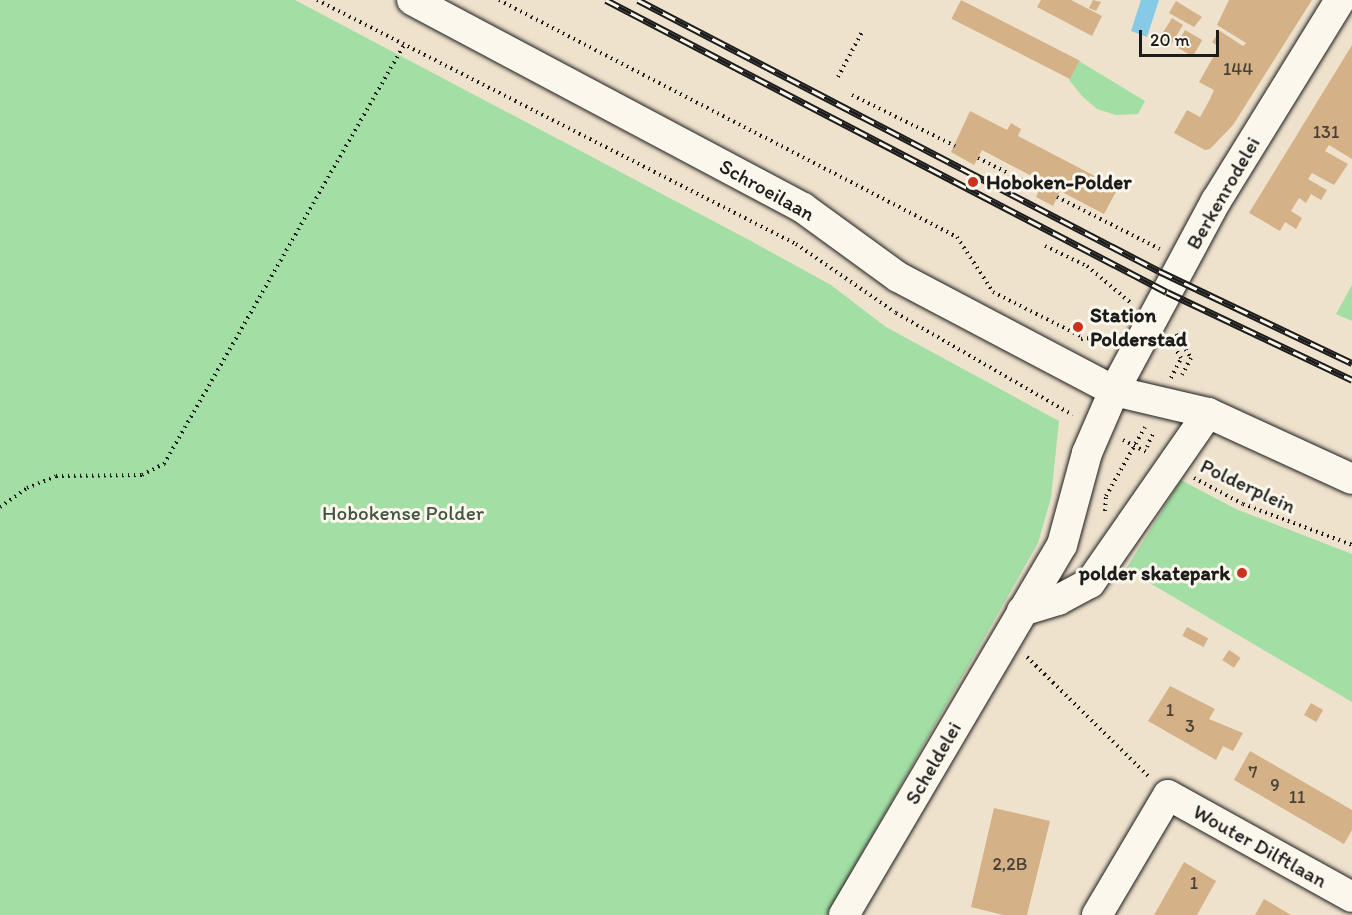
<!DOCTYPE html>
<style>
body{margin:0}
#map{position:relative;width:1352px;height:915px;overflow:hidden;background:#efe2cd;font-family:Itim,sans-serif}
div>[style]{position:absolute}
.green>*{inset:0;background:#a3dfa5}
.water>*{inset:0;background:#87cae8}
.building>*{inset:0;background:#d4b186;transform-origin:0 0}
.path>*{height:4px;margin-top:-2px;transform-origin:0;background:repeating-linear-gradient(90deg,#1c1c1c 0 1.5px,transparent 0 6px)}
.roads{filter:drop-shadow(0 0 2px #1c1c1c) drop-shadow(0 0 2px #1c1c1c)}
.minor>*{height:30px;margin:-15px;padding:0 15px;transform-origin:15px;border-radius:15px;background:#fbf7ec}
.rail>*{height:7px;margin-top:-3.5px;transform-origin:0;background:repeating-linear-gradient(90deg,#fbf7ec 0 14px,#1c1c1c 0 28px);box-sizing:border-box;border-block:2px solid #1c1c1c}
.dots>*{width:16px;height:16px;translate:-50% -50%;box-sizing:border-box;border:3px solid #fbf7ec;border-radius:50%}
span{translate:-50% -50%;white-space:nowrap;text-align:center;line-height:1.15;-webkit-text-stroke:6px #fbf7ec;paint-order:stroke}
.number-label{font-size:18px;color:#4a4136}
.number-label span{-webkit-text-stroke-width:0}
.poi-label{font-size:21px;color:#1c1c1c;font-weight:700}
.left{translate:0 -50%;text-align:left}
.right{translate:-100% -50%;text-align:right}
.street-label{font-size:21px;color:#1c1c1c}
.park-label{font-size:21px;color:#445645}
.scale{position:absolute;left:1139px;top:30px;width:80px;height:27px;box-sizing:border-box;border:3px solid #1c1c1c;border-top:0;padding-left:8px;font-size:18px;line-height:21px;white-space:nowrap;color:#1c1c1c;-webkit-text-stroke:4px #fbf7ec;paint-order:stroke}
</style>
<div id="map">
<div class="green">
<i style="clip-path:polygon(0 0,295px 0,751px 241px,831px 285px,886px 327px,1059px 421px,1051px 498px,1038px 543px,827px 915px,0 915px)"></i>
<i style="clip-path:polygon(1079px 61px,1145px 101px,1138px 114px,1116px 115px,1097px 109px,1083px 97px,1069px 80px)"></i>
<i style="clip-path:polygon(1352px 285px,1352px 321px,1336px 314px)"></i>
<i style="clip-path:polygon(1181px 480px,1236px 509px,1352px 554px,1352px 702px,1126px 569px)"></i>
</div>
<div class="water">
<i style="clip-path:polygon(1141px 0,1159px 0,1147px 37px,1131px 31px)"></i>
</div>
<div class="building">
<i style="left:961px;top:0;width:133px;height:21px;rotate:27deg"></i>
<i style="clip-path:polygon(1041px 0,1071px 0,1102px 16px,1092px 36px,1037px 7px)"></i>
<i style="clip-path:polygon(1093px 0,1101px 2px,1096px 11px,1089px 8px)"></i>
<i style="clip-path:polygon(1229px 0,1312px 0,1233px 125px,1210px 149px,1205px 150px,1174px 133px,1187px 110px,1200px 117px,1209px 101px,1214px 90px,1199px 82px,1219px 47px,1212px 42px,1220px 31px,1243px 46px,1246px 43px,1217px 25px)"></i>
<i style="clip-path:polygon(1176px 1px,1202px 17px,1194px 27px,1169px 13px)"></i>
<i style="left:1172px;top:18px;width:13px;height:24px;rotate:32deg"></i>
<i style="left:1185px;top:30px;width:20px;height:19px;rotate:30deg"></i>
<i style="clip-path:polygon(1352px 45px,1352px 159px,1329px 145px,1325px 151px,1348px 164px,1334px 185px,1312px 173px,1308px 179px,1327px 190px,1321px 200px,1311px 194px,1306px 203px,1299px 198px,1291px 211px,1302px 218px,1296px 229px,1285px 222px,1280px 231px,1249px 213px)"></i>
<i style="clip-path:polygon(970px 111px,1007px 130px,1011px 123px,1021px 129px,1018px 136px,1118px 188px,1104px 214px,1060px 191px,1053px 206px,1036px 197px,1043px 182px,982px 150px,974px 165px,951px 152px)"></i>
<i style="left:1187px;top:627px;width:24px;height:10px;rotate:28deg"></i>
<i style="left:1229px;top:650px;width:14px;height:12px;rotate:34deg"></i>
<i style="clip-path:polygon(1170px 686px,1215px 709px,1209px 719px,1243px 733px,1233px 751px,1223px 746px,1216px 760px,1148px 721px)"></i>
<i style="left:1311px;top:703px;width:14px;height:14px;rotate:30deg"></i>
<i style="clip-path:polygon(1250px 751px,1352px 810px,1352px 830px,1344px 844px,1234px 780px)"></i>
<i style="clip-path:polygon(994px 808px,1050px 821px,1027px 915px,1003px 915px,971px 907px)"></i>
<i style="clip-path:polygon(1184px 862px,1216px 881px,1197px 915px,1154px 915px)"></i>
<i style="clip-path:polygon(1264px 899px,1286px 912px,1291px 915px,1255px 915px)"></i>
</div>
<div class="path">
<i style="left:317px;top:0;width:538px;rotate:26.99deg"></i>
<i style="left:796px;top:244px;width:121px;rotate:34.6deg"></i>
<i style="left:896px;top:313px;width:204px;rotate:30deg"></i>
<i style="left:499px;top:0;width:516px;rotate:27.36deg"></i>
<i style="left:957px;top:237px;width:66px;rotate:56.8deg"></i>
<i style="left:993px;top:292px;width:100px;rotate:26.8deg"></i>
<i style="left:838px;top:77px;width:51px;rotate:-61.9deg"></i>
<i style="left:852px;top:95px;width:115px;rotate:26.3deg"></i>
<i style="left:978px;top:158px;width:69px;rotate:26.6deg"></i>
<i style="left:1057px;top:197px;width:115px;rotate:26.8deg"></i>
<i style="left:1045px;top:246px;width:47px;rotate:25.5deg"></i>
<i style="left:1087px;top:266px;width:57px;rotate:40.1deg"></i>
<i style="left:1176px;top:334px;width:28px;rotate:58deg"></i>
<i style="left:1191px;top:358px;width:19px;rotate:118deg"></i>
<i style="left:1081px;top:339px;width:29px;rotate:-6deg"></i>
<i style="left:1171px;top:378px;width:22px;rotate:-63deg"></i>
<i style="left:1181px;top:358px;width:19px;rotate:-122deg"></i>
<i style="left:1123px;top:440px;width:28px;rotate:27deg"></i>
<i style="left:1147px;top:447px;width:17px;rotate:-66deg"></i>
<i style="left:1194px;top:478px;width:55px;rotate:28deg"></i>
<i style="left:1243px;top:504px;width:116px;rotate:20.6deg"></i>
<i style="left:0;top:507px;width:33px;rotate:-35deg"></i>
<i style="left:27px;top:488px;width:31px;rotate:-22deg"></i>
<i style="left:56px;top:476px;width:86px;rotate:-0.7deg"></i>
<i style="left:142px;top:475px;width:25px;rotate:-27deg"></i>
<i style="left:164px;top:464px;width:482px;rotate:-60.2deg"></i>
<i style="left:1105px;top:511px;width:15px;rotate:-86deg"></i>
<i style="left:1106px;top:496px;width:79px;rotate:-60.5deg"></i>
<i style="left:1027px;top:657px;width:170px;rotate:44.5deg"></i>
</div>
<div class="roads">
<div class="minor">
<i style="left:412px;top:0;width:443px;rotate:28deg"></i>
<i style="left:803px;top:208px;width:117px;rotate:36deg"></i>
<i style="left:898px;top:277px;width:244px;rotate:27.8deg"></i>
<i style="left:1114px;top:391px;width:97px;rotate:13.2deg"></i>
<i style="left:1208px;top:413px;width:158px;rotate:24.6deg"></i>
<i style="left:1022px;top:611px;width:38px;rotate:-17deg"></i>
<i style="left:1058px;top:600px;width:36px;rotate:-28deg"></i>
<i style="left:1090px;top:583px;width:207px;rotate:-55.2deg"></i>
<i style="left:844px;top:915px;width:429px;rotate:-59.5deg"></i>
<i style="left:1062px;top:545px;width:95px;rotate:-74.8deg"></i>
<i style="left:1087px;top:453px;width:68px;rotate:-66.5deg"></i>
<i style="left:1114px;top:391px;width:216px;rotate:-61.8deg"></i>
<i style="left:1216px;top:201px;width:236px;rotate:-58.3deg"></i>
<i style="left:1097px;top:915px;width:139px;rotate:-59.4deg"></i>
<i style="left:1168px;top:795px;width:210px;rotate:29deg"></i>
</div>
</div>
<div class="rail">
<i style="left:606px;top:0;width:632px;rotate:27.5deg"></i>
<i style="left:1167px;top:292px;width:205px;rotate:25.4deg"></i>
<i style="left:638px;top:0;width:587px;rotate:27.48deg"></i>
<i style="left:1159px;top:271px;width:214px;rotate:25.5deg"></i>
</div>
<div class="dots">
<i style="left:973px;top:182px;background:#c8321e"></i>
<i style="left:1078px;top:327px;background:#c8321e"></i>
<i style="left:1242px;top:573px;background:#c8321e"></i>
</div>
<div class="number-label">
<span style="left:1238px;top:69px">144</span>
<span style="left:1326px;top:132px">131</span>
<span style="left:1170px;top:710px">1</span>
<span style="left:1190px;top:726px">3</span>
<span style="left:1253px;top:772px">7</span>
<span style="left:1275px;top:785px">9</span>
<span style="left:1297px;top:797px">11</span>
<span style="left:1010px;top:864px">2,2B</span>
<span style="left:1194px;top:883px">1</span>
</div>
<div class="poi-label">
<span class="left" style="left:986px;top:182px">Hoboken-Polder</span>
<span class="left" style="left:1090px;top:327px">Station<br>Polderstad</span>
<span class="right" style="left:1230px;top:573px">polder skatepark</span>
</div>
<div class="street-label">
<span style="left:767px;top:190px;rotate:29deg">Schroeilaan</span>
<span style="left:1223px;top:193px;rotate:-60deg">Berkenrodelei</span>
<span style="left:1248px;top:486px;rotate:25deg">Polderplein</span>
<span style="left:933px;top:763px;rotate:-60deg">Scheldelei</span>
<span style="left:1260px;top:846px;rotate:29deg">Wouter Dilftlaan</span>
</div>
<div class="park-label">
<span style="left:403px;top:513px">Hobokense Polder</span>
</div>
<div class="scale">20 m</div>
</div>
